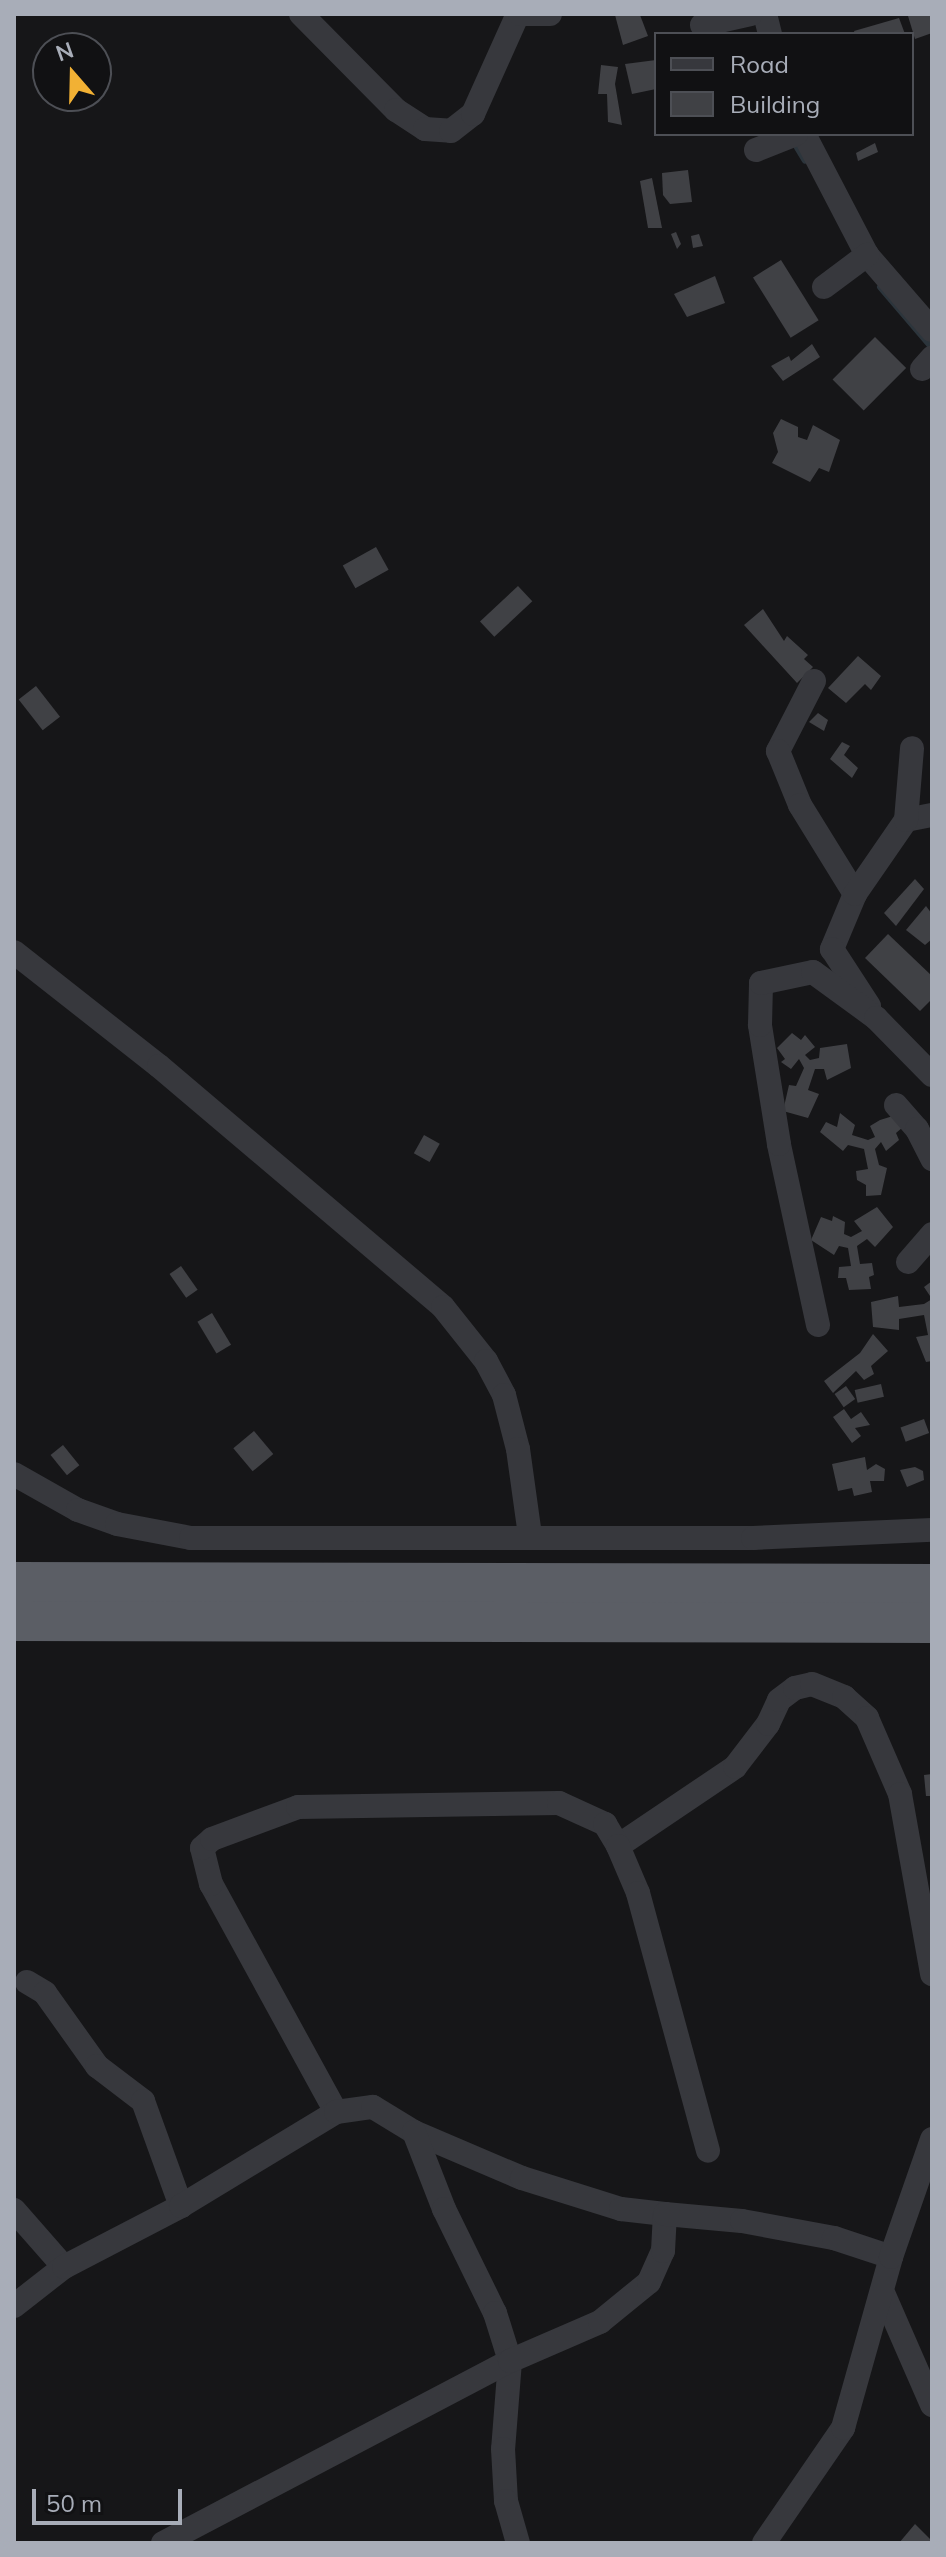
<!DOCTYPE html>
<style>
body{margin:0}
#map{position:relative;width:946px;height:2557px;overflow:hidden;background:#161618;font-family:Mulish,sans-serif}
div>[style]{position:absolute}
.stream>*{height:6px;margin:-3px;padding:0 3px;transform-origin:3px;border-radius:3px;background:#2c353c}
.building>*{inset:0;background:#404145;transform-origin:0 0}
.minor>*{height:24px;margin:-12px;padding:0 12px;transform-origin:12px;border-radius:12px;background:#37383d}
.trunk>*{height:40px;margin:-20px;padding:0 20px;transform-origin:20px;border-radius:20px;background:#5b5e65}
span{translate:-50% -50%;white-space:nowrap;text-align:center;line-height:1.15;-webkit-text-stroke:6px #111113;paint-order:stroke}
.frame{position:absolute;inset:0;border:16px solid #a8adb8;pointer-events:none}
.legend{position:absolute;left:654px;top:32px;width:260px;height:104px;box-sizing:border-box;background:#111113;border:2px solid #4d4f55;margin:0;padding:10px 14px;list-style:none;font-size:24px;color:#a8adb8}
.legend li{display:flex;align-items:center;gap:16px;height:40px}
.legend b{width:40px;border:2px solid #4d4f55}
.north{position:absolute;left:32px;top:32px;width:80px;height:80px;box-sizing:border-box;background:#111113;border:2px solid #4d4f55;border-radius:50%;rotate:340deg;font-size:22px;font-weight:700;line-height:32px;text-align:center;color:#a8adb8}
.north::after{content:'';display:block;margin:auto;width:28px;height:36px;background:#f2b134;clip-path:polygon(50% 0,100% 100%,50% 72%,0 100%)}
.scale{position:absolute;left:32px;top:2489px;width:150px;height:36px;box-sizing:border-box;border:4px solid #a8adb8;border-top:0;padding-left:10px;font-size:24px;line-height:28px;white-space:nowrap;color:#a8adb8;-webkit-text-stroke:6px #111113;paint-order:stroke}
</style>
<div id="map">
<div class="stream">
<i style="left:796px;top:146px;width:17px;rotate:59deg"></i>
<i style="left:880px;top:287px;width:80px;rotate:49.6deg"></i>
</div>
<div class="building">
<i style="clip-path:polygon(632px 14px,640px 15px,648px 36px,623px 45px,615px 15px)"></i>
<i style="clip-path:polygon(930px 14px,932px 33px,915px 39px,908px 16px)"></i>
<i style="clip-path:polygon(899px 18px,905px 34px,855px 34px,854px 31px)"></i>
<i style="clip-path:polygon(656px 60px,656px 89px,632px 94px,625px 64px)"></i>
<i style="clip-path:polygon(601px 65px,618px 67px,615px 84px,622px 125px,608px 122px,607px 94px,598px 94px)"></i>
<i style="clip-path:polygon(875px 143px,878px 152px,858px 161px,856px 153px)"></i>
<i style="clip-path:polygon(688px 170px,692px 202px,670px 204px,663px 195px,662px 173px)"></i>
<i style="clip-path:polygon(652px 178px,662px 228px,648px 228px,640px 181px)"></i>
<i style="clip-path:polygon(676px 232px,681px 244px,677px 249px,671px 234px)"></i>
<i style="clip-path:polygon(699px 234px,703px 246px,693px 248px,691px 236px)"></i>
<i style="left:781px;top:260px;width:71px;height:33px;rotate:58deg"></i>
<i style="clip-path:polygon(715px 276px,725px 303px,687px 317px,674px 294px)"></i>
<i style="left:875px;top:337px;width:44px;height:60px;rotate:45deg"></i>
<i style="clip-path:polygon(812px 344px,820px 357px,783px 381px,771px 366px,789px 356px,791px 361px)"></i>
<i style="clip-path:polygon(781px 419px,798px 427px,798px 437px,807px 440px,813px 425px,840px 440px,829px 472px,819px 468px,810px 482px,772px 463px,778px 452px,773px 433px)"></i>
<i style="left:376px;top:547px;width:26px;height:38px;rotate:61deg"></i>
<i style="left:518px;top:586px;width:21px;height:52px;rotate:47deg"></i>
<i style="clip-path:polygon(763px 609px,784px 641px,787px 636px,808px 655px,804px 659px,813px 667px,797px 683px,744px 625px)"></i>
<i style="clip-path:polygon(858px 656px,881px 676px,871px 690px,865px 684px,846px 703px,828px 688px)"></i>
<i style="left:36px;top:686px;width:39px;height:22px;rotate:52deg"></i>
<i style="clip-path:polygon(818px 713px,828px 720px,824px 731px,809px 722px)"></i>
<i style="clip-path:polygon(842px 742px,850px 746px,844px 755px,858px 768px,852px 778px,830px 759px)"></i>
<i style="clip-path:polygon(915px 879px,924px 889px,896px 926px,884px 913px)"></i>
<i style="clip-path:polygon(926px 906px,932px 914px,932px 939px,925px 945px,906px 930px)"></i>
<i style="clip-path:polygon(888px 934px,932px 976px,932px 999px,920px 1011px,865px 958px)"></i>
<i style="clip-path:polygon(792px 1033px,801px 1040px,805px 1035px,815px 1047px,805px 1055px,810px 1060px,819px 1058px,820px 1048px,847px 1044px,851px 1068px,827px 1080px,824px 1069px,815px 1069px,808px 1090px,819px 1094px,808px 1118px,783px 1111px,789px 1085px,796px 1086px,804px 1068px,799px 1059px,791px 1069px,781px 1062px,785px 1059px,777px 1048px)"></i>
<i style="clip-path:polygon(840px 1113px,855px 1125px,852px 1135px,868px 1140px,875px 1137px,870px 1126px,880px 1120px,893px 1116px,903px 1127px,896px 1133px,899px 1140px,886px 1151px,881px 1142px,875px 1149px,879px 1165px,887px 1168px,881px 1195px,866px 1196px,866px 1185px,857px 1180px,856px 1171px,868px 1169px,864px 1149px,848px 1145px,843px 1151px,820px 1132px,826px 1122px,837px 1127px)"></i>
<i style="left:424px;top:1135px;width:18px;height:21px;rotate:29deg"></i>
<i style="clip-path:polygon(877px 1207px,893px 1227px,875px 1247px,867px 1239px,857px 1246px,860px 1264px,872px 1263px,874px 1275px,869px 1277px,871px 1289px,849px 1290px,846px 1278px,838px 1278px,839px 1267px,851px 1266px,848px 1248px,839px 1246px,834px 1255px,811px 1240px,821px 1217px,832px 1221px,833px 1216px,845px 1222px,844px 1234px,851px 1237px,862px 1231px,854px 1221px)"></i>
<i style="left:181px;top:1266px;width:29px;height:14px;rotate:55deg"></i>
<i style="clip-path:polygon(932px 1281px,932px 1361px,926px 1362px,916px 1337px,928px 1335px,924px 1315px,899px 1319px,899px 1330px,873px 1327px,871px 1302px,898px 1296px,899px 1307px,924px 1304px,932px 1299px,924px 1287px)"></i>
<i style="left:212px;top:1313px;width:37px;height:17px;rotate:59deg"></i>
<i style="clip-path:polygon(873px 1334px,888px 1351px,871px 1366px,874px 1374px,864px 1380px,856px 1371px,833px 1393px,824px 1381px,860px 1353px)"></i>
<i style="left:881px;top:1384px;width:13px;height:27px;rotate:77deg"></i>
<i style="left:846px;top:1386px;width:16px;height:14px;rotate:55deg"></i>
<i style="clip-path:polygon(844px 1409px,851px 1419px,861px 1412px,870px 1425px,855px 1428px,861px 1436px,852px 1443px,833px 1417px)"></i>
<i style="left:924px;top:1419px;width:15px;height:25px;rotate:70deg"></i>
<i style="left:254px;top:1431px;width:30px;height:27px;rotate:50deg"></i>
<i style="left:63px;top:1445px;width:26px;height:16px;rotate:51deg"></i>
<i style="clip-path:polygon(865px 1457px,867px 1470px,876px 1464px,885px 1469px,884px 1481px,870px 1481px,872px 1492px,854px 1496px,852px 1488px,838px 1491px,832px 1464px)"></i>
<i style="clip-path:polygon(915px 1467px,923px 1471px,924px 1480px,907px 1487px,900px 1470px)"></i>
<i style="clip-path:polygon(932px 1774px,932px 1796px,926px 1796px,924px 1775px)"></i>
<i style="clip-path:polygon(915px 2524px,932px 2541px,932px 2543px,899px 2543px)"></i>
</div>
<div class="minor">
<i style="left:301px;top:14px;width:135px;rotate:45.3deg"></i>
<i style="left:396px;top:110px;width:35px;rotate:33deg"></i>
<i style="left:425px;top:129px;width:26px;rotate:4deg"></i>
<i style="left:451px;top:131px;width:28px;rotate:-38deg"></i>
<i style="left:473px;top:114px;width:110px;rotate:-65.8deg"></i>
<i style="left:520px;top:14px;width:30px"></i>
<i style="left:765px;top:14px;width:21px;rotate:76deg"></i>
<i style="left:702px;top:25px;width:50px;rotate:-12.7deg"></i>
<i style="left:804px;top:134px;width:136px;rotate:62.5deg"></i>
<i style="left:867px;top:255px;width:99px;rotate:49.1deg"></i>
<i style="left:756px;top:150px;width:43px;rotate:-21.8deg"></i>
<i style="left:824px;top:287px;width:54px;rotate:-36.7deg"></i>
<i style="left:922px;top:369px;width:15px;rotate:-48deg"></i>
<i style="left:814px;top:681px;width:79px;rotate:117.2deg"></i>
<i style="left:778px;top:751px;width:58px;rotate:67.8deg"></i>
<i style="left:800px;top:805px;width:105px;rotate:58.3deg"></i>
<i style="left:855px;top:894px;width:60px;rotate:112.7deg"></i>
<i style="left:832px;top:949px;width:68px;rotate:57deg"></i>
<i style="left:906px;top:820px;width:26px;rotate:-11deg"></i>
<i style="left:855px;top:894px;width:90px;rotate:-55.4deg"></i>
<i style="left:906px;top:820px;width:72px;rotate:-85.2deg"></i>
<i style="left:14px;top:952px;width:184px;rotate:38.2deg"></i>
<i style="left:159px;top:1066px;width:372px;rotate:40.3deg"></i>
<i style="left:443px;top:1307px;width:69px;rotate:51.5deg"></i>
<i style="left:486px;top:1361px;width:38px;rotate:62deg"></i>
<i style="left:504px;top:1395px;width:56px;rotate:75.5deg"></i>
<i style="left:518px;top:1449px;width:88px;rotate:82.1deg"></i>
<i style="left:896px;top:1105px;width:32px;rotate:49deg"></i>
<i style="left:917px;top:1129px;width:34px;rotate:63deg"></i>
<i style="left:908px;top:1262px;width:37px;rotate:-49deg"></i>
<i style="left:818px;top:1325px;width:185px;rotate:-102.2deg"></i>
<i style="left:779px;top:1144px;width:121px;rotate:-99.1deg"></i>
<i style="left:760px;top:1025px;width:42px;rotate:-88.6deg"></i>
<i style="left:761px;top:983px;width:53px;rotate:-11.9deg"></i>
<i style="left:813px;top:972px;width:78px;rotate:36.1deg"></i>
<i style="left:876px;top:1018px;width:80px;rotate:45.5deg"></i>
<i style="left:14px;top:1474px;width:73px;rotate:29.4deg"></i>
<i style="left:78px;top:1510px;width:41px;rotate:19.7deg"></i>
<i style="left:117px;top:1524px;width:75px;rotate:10.7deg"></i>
<i style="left:191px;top:1538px;width:562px"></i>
<i style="left:753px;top:1538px;width:179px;rotate:-2.6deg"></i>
<i style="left:618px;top:1846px;width:141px;rotate:-34deg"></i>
<i style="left:735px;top:1767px;width:54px;rotate:-52.5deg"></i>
<i style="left:768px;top:1724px;width:26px;rotate:-65deg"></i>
<i style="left:779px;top:1700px;width:20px;rotate:-37deg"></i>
<i style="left:795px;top:1688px;width:17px;rotate:-13deg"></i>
<i style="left:812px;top:1684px;width:35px;rotate:22deg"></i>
<i style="left:844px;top:1697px;width:31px;rotate:42deg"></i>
<i style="left:867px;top:1718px;width:83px;rotate:66.5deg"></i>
<i style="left:900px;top:1794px;width:183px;rotate:79.9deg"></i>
<i style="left:27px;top:1982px;width:21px;rotate:31deg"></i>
<i style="left:45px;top:1993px;width:90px;rotate:54.5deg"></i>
<i style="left:97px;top:2066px;width:58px;rotate:37.3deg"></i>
<i style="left:143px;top:2101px;width:112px;rotate:70.1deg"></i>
<i style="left:336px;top:2112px;width:260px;rotate:-118.7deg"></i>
<i style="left:211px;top:1884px;width:37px;rotate:-104deg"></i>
<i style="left:202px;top:1848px;width:13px;rotate:-42deg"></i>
<i style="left:212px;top:1839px;width:92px;rotate:-20.4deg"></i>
<i style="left:298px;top:1807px;width:261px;rotate:-0.9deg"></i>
<i style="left:559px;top:1803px;width:51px;rotate:24.5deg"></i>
<i style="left:605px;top:1824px;width:26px;rotate:59deg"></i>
<i style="left:618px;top:1846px;width:51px;rotate:66.9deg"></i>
<i style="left:638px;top:1893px;width:267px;rotate:74.8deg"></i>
<i style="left:414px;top:2132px;width:117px;rotate:23.1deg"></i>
<i style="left:522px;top:2178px;width:104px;rotate:17.4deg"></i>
<i style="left:621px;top:2209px;width:44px;rotate:6.5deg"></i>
<i style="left:14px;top:2210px;width:76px;rotate:48.7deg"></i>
<i style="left:884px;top:2295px;width:120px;rotate:66.4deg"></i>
<i style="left:14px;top:2306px;width:63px;rotate:-38deg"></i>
<i style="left:64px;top:2267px;width:132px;rotate:-27.5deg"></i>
<i style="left:181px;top:2206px;width:181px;rotate:-31.2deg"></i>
<i style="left:336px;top:2112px;width:37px;rotate:-8deg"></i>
<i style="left:373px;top:2107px;width:48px;rotate:31.4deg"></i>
<i style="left:414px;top:2132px;width:83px;rotate:68.7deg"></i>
<i style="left:444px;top:2209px;width:116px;rotate:63.9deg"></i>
<i style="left:495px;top:2313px;width:50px;rotate:72.6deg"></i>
<i style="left:510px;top:2361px;width:88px;rotate:94.5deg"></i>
<i style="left:503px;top:2449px;width:52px;rotate:86.7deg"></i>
<i style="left:506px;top:2501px;width:44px;rotate:74.1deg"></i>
<i style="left:163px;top:2543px;width:392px;rotate:-27.7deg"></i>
<i style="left:510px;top:2361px;width:98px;rotate:-23.4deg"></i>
<i style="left:600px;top:2322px;width:63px;rotate:-39.2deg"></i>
<i style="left:649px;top:2282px;width:34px;rotate:-66deg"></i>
<i style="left:663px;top:2251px;width:37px;rotate:-87deg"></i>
<i style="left:665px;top:2214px;width:77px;rotate:5.2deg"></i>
<i style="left:742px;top:2221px;width:94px;rotate:10.5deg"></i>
<i style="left:834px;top:2238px;width:60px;rotate:18.4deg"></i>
<i style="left:764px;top:2543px;width:140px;rotate:-55.5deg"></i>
<i style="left:843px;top:2428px;width:178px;rotate:-74.3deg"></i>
<i style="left:891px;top:2257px;width:125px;rotate:-70.8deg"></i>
</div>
<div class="trunk">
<i style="left:14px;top:1582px;width:918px;rotate:0.12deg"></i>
<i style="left:14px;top:1621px;width:918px;rotate:0.12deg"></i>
</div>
<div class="frame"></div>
<ul class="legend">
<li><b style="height:10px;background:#37383d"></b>Road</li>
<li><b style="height:22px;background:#404145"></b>Building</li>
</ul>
<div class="north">N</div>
<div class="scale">50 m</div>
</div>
